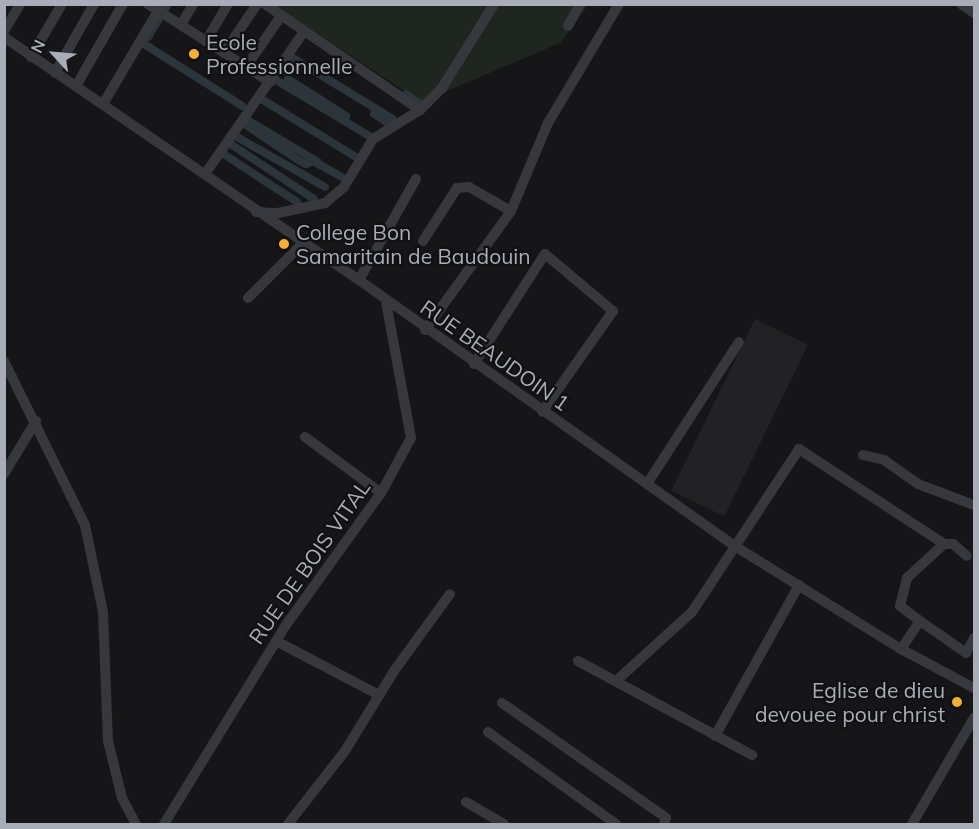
<!DOCTYPE html>
<style>
body{margin:0}
#map{position:relative;width:979px;height:829px;overflow:hidden;background:#161618;font-family:Mulish,sans-serif}
div>[style]{position:absolute}
.built>*{inset:0;background:#222225;transform-origin:0 0}
.green>*{inset:0;background:#1e261f}
.canal>*{height:8px;margin:-4px;padding:0 4px;transform-origin:4px;border-radius:4px;background:#2c353c}
.minor>*{height:10px;margin:-5px;padding:0 5px;transform-origin:5px;border-radius:5px;background:#37383d}
.dots>*{width:16px;height:16px;translate:-50% -50%;box-sizing:border-box;border:3px solid #111113;border-radius:50%}
span{translate:-50% -50%;white-space:nowrap;text-align:center;line-height:1.15;-webkit-text-stroke:4.5px #111113;paint-order:stroke}
.poi-label{font-size:21px;color:#a8adb8}
.left{translate:0 -50%;text-align:left}
.right{translate:-100% -50%;text-align:right}
.street-label{font-size:21px;color:#a8adb8}
.frame{position:absolute;inset:0;border:6px solid #a8adb8;pointer-events:none}
.north{position:absolute;left:24px;top:24px;width:60px;height:60px;-webkit-text-stroke:4px #111113;paint-order:stroke;rotate:296deg;font-size:16px;font-weight:700;line-height:24px;text-align:center;color:#a8adb8}
.north::after{content:'';display:block;margin:auto;width:21px;height:27px;background:#a8adb8;clip-path:polygon(50% 0,100% 100%,50% 72%,0 100%)}
</style>
<div id="map">
<div class="built">
<i style="left:755px;top:319px;width:59px;height:191px;rotate:26deg"></i>
</div>
<div class="green">
<i style="clip-path:polygon(274px 5px,588px 5px,560px 43px,421px 102px)"></i>
</div>
<div class="canal">
<i style="left:148px;top:37px;width:39px;rotate:-59deg"></i>
<i style="left:144px;top:44px;width:116px;rotate:32.3deg"></i>
<i style="left:291px;top:57px;width:119px;rotate:31.3deg"></i>
<i style="left:288px;top:79px;width:69px;rotate:32.5deg"></i>
<i style="left:276px;top:80px;width:111px;rotate:31deg"></i>
<i style="left:406px;top:94px;width:16px;rotate:35deg"></i>
<i style="left:263px;top:100px;width:113px;rotate:31.6deg"></i>
<i style="left:374px;top:114px;width:17px;rotate:33deg"></i>
<i style="left:249px;top:121px;width:80px;rotate:30.7deg"></i>
<i style="left:246px;top:125px;width:65px;rotate:33.7deg"></i>
<i style="left:300px;top:161px;width:7px;rotate:27deg"></i>
<i style="left:306px;top:164px;width:8px;rotate:-23deg"></i>
<i style="left:313px;top:161px;width:39px;rotate:29deg"></i>
<i style="left:237px;top:137px;width:101px;rotate:29.6deg"></i>
<i style="left:232px;top:145px;width:98px;rotate:33.4deg"></i>
<i style="left:225px;top:155px;width:86px;rotate:33.1deg"></i>
</div>
<div class="minor">
<i style="left:148px;top:4px;width:145px;rotate:32.6deg"></i>
<i style="left:265px;top:4px;width:188px;rotate:34.4deg"></i>
<i style="left:961px;top:4px;width:16px;rotate:35deg"></i>
<i style="left:181px;top:25px;width:24px;rotate:-60deg"></i>
<i style="left:568px;top:26px;width:25px;rotate:-61deg"></i>
<i style="left:4px;top:31px;width:31px;rotate:-59deg"></i>
<i style="left:4px;top:37px;width:430px;rotate:34.4deg"></i>
<i style="left:359px;top:280px;width:458px;rotate:35.3deg"></i>
<i style="left:733px;top:545px;width:198px;rotate:31.8deg"></i>
<i style="left:901px;top:649px;width:83px;rotate:28.1deg"></i>
<i style="left:206px;top:41px;width:43px;rotate:-59.3deg"></i>
<i style="left:224px;top:53px;width:59px;rotate:-56deg"></i>
<i style="left:31px;top:57px;width:61px;rotate:-59.7deg"></i>
<i style="left:246px;top:67px;width:62px;rotate:-55.5deg"></i>
<i style="left:55px;top:73px;width:79px;rotate:-60.5deg"></i>
<i style="left:76px;top:86px;width:95px;rotate:-60.2deg"></i>
<i style="left:103px;top:104px;width:114px;rotate:-59.4deg"></i>
<i style="left:205px;top:174px;width:172px;rotate:-55.2deg"></i>
<i style="left:256px;top:212px;width:22px;rotate:3deg"></i>
<i style="left:278px;top:213px;width:48px;rotate:-12deg"></i>
<i style="left:325px;top:203px;width:25px;rotate:-40deg"></i>
<i style="left:344px;top:187px;width:56px;rotate:-58.9deg"></i>
<i style="left:373px;top:139px;width:55px;rotate:-31.7deg"></i>
<i style="left:420px;top:110px;width:31px;rotate:-45deg"></i>
<i style="left:442px;top:88px;width:99px;rotate:-58.2deg"></i>
<i style="left:423px;top:241px;width:63px;rotate:-57.3deg"></i>
<i style="left:457px;top:188px;width:12px;rotate:-5deg"></i>
<i style="left:469px;top:187px;width:48px;rotate:29.7deg"></i>
<i style="left:359px;top:280px;width:116px;rotate:-60.6deg"></i>
<i style="left:248px;top:298px;width:76px;rotate:-45deg"></i>
<i style="left:425px;top:330px;width:147px;rotate:-54.1deg"></i>
<i style="left:511px;top:211px;width:95px;rotate:-67.2deg"></i>
<i style="left:548px;top:123px;width:139px;rotate:-59.2deg"></i>
<i style="left:4px;top:361px;width:183px;rotate:63.7deg"></i>
<i style="left:85px;top:525px;width:89px;rotate:78.3deg"></i>
<i style="left:103px;top:612px;width:129px;rotate:87.8deg"></i>
<i style="left:108px;top:741px;width:59px;rotate:76.2deg"></i>
<i style="left:122px;top:798px;width:30px;rotate:62deg"></i>
<i style="left:474px;top:364px;width:131px;rotate:-57.2deg"></i>
<i style="left:545px;top:254px;width:89px;rotate:40deg"></i>
<i style="left:613px;top:311px;width:123px;rotate:125.1deg"></i>
<i style="left:305px;top:437px;width:94px;rotate:36.4deg"></i>
<i style="left:863px;top:455px;width:22px;rotate:13deg"></i>
<i style="left:884px;top:460px;width:42px;rotate:35.2deg"></i>
<i style="left:918px;top:484px;width:60px;rotate:20.6deg"></i>
<i style="left:4px;top:474px;width:62px;rotate:-58.9deg"></i>
<i style="left:647px;top:484px;width:169px;rotate:-57.1deg"></i>
<i style="left:920px;top:621px;width:56px;rotate:34.8deg"></i>
<i style="left:966px;top:653px;width:17px;rotate:-62deg"></i>
<i style="left:276px;top:641px;width:116px;rotate:27.7deg"></i>
<i style="left:901px;top:649px;width:34px;rotate:-56deg"></i>
<i style="left:920px;top:621px;width:25px;rotate:-143deg"></i>
<i style="left:900px;top:606px;width:29px;rotate:-76deg"></i>
<i style="left:907px;top:578px;width:50px;rotate:-42.6deg"></i>
<i style="left:944px;top:544px;width:9px"></i>
<i style="left:953px;top:544px;width:18px;rotate:41deg"></i>
<i style="left:578px;top:661px;width:198px;rotate:28.4deg"></i>
<i style="left:616px;top:681px;width:103px;rotate:-42.2deg"></i>
<i style="left:692px;top:612px;width:195px;rotate:-56.7deg"></i>
<i style="left:799px;top:449px;width:173px;rotate:33.2deg"></i>
<i style="left:502px;top:703px;width:200px;rotate:35deg"></i>
<i style="left:666px;top:818px;width:6px;rotate:108deg"></i>
<i style="left:488px;top:732px;width:158px;rotate:35.7deg"></i>
<i style="left:715px;top:736px;width:173px;rotate:-60.9deg"></i>
<i style="left:466px;top:802px;width:44px;rotate:30.1deg"></i>
<i style="left:164px;top:824px;width:233px;rotate:-58.5deg"></i>
<i style="left:286px;top:625px;width:163px;rotate:-54.3deg"></i>
<i style="left:381px;top:493px;width:63px;rotate:-61.4deg"></i>
<i style="left:411px;top:438px;width:138px;rotate:-100.4deg"></i>
<i style="left:288px;top:824px;width:93px;rotate:-52deg"></i>
<i style="left:345px;top:751px;width:94px;rotate:-58.5deg"></i>
<i style="left:394px;top:671px;width:95px;rotate:-54deg"></i>
<i style="left:912px;top:824px;width:123px;rotate:-59.7deg"></i>
</div>
<div class="dots">
<i style="left:194px;top:54px;background:#f2b134"></i>
<i style="left:284px;top:244px;background:#f2b134"></i>
<i style="left:957px;top:702px;background:#f2b134"></i>
</div>
<div class="poi-label">
<span class="left" style="left:206px;top:54px">Ecole<br>Professionnelle</span>
<span class="left" style="left:296px;top:244px">College Bon<br>Samaritain de Baudouin</span>
<span class="right" style="left:945px;top:702px">Eglise de dieu<br>devouee pour christ</span>
</div>
<div class="street-label">
<span style="left:495px;top:355px;rotate:35deg">RUE BEAUDOIN 1</span>
<span style="left:309px;top:562px;rotate:-55deg">RUE DE BOIS VITAL</span>
</div>
<div class="frame"></div>
<div class="north">N</div>
</div>
